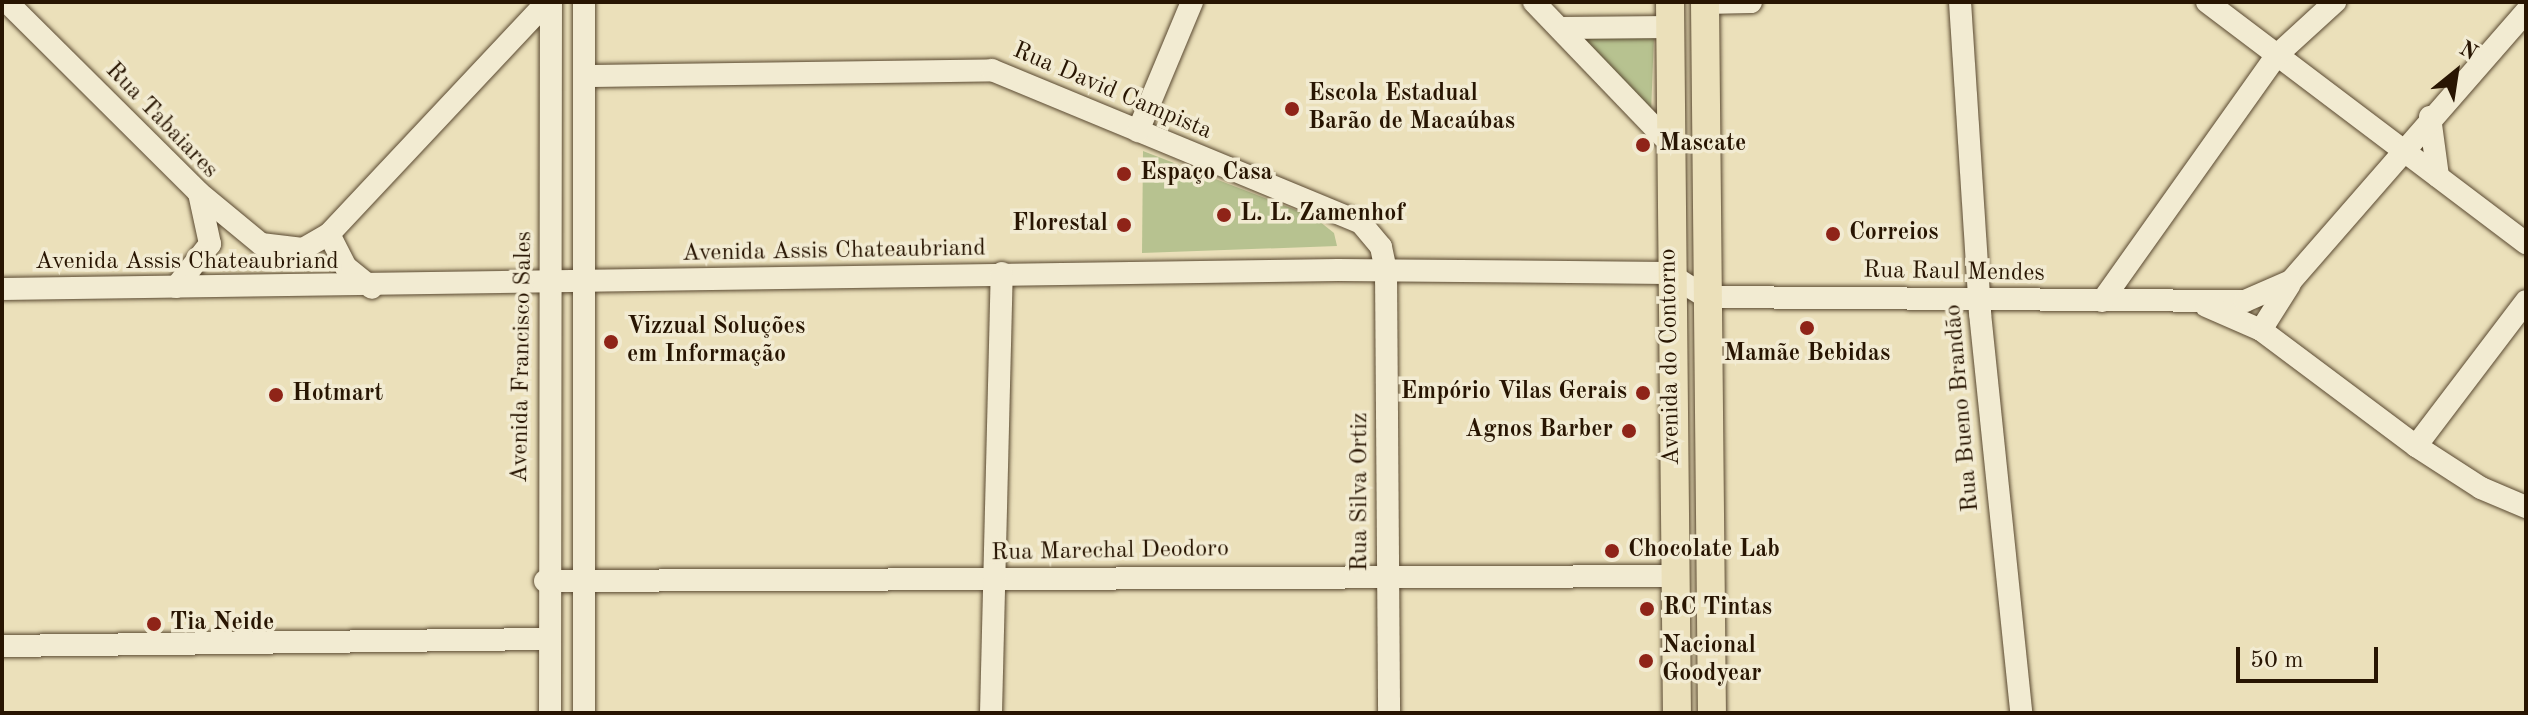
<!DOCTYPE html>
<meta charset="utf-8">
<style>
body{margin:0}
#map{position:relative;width:2528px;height:715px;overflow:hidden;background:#ebe0ba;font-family:"Old Standard TT",serif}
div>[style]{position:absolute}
.green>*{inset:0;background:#b7c290}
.roads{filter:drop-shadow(0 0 2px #594830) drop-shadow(0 0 2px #594830)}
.minor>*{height:22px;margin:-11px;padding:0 11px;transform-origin:11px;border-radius:11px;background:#f2ebd2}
.major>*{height:28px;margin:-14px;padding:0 14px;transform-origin:14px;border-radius:14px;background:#ebe0ba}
.dots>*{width:22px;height:22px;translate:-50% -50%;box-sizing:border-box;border:4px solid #f2ebd2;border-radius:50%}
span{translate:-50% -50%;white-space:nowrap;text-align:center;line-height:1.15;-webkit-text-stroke:7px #f2ebd2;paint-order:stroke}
.street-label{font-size:24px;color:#281502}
.poi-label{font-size:24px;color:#281502;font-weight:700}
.left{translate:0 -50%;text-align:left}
.right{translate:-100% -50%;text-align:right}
.frame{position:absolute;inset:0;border:4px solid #281502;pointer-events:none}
.north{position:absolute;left:2416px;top:32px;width:80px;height:80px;-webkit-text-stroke:6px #f2ebd2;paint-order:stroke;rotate:30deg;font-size:22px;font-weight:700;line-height:32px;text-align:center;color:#281502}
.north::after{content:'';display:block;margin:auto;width:28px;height:36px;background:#281502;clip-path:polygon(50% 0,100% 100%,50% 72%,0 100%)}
.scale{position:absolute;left:2236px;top:647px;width:142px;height:36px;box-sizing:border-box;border:4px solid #281502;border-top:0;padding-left:10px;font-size:24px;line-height:28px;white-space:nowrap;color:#281502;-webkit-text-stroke:6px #f2ebd2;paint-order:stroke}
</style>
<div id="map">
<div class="green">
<i style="clip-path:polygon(1577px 35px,1654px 35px,1651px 114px)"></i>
<i style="clip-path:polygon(1143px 151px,1314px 217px,1334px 233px,1337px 246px,1142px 253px)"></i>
</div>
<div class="roads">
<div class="minor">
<i style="left:1534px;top:2px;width:195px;rotate:46.2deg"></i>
<i style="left:1960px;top:2px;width:312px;rotate:86.3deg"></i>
<i style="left:1980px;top:313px;width:402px;rotate:84.1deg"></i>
<i style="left:2207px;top:2px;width:400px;rotate:37.1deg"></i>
<i style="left:1705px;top:3px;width:46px;rotate:-1.2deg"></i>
<i style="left:12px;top:7px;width:262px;rotate:44.8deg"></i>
<i style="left:198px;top:192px;width:82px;rotate:39.5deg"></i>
<i style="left:261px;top:244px;width:42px;rotate:6.8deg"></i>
<i style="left:303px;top:249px;width:30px;rotate:-30deg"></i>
<i style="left:1561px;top:28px;width:109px;rotate:-0.5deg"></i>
<i style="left:585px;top:76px;width:407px;rotate:-0.8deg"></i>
<i style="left:992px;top:70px;width:399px;rotate:22.5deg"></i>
<i style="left:1361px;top:223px;width:31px;rotate:50deg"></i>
<i style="left:1381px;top:247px;width:25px;rotate:78deg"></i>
<i style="left:1386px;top:271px;width:442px;rotate:89.6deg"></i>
<i style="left:2430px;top:117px;width:60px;rotate:82.3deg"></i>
<i style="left:1138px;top:131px;width:140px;rotate:-67.3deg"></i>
<i style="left:329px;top:234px;width:318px;rotate:-46.8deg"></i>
<i style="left:329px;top:234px;width:37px;rotate:63deg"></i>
<i style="left:346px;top:267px;width:33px;rotate:39deg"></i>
<i style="left:176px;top:287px;width:55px;rotate:-51.7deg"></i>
<i style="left:210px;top:244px;width:52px;rotate:-102.2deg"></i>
<i style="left:2px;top:289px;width:1336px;rotate:-0.81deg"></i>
<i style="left:1338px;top:270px;width:330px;rotate:0.5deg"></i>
<i style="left:1668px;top:273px;width:45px;rotate:32.3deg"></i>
<i style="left:1706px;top:297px;width:539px;rotate:0.43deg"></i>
<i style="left:2245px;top:301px;width:50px;rotate:-23.5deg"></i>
<i style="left:2291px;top:281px;width:357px;rotate:-48.9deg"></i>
<i style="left:2102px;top:301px;width:302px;rotate:-54.6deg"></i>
<i style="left:2277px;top:55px;width:79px;rotate:-42.4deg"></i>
<i style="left:2206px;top:306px;width:60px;rotate:23.6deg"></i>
<i style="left:2261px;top:330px;width:194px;rotate:36.8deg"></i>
<i style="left:2416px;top:446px;width:77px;rotate:32.9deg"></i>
<i style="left:2481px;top:488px;width:49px;rotate:22.9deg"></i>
<i style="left:2261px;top:330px;width:54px;rotate:-57.8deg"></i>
<i style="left:2416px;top:446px;width:182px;rotate:-52.8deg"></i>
<i style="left:545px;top:581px;width:1132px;rotate:-0.25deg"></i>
<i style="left:2px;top:646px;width:545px;rotate:-0.74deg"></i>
<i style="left:550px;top:713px;width:711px;rotate:-89.92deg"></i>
<i style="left:584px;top:713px;width:711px;rotate:-90deg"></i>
<i style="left:991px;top:713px;width:440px;rotate:-88.6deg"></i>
</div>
<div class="major">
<i style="left:1670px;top:2px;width:711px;rotate:89.44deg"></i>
<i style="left:1705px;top:2px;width:711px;rotate:89.44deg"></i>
</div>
</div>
<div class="dots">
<i style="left:1292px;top:109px;background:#8f2418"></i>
<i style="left:1643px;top:145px;background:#8f2418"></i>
<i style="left:1124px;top:174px;background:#8f2418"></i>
<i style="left:1224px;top:215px;background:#8f2418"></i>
<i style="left:1124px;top:225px;background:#8f2418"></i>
<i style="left:1833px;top:234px;background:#8f2418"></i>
<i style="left:1807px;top:328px;background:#8f2418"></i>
<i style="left:611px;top:342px;background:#8f2418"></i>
<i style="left:1643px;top:393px;background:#8f2418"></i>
<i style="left:276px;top:395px;background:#8f2418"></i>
<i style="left:1629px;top:431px;background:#8f2418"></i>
<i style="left:1612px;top:551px;background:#8f2418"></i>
<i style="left:1647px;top:609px;background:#8f2418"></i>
<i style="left:154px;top:624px;background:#8f2418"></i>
<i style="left:1646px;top:661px;background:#8f2418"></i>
</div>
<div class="street-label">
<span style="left:1112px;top:92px;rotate:23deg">Rua David Campista</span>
<span style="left:161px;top:121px;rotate:46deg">Rua Tabaiares</span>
<span style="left:834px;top:252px;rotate:-1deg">Avenida Assis Chateaubriand</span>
<span style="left:187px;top:263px">Avenida Assis Chateaubriand</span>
<span style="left:1954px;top:273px;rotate:1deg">Rua Raul Mendes</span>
<span style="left:523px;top:357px;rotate:-89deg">Avenida Francisco Sales</span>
<span style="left:1671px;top:357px;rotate:-91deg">Avenida do Contorno</span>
<span style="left:1963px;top:408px;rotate:-95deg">Rua Bueno Brandão</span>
<span style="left:1361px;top:492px;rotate:-90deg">Rua Silva Ortiz</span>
<span style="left:1110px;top:552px;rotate:-1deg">Rua Marechal Deodoro</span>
</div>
<div class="poi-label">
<span class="left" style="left:1308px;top:109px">Escola Estadual<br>Barão de Macaúbas</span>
<span class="left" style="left:1659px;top:145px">Mascate</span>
<span class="left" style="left:1140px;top:174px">Espaço Casa</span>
<span class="left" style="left:1240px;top:215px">L. L. Zamenhof</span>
<span class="right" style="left:1108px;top:225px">Florestal</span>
<span class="left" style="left:1849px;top:234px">Correios</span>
<span class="left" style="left:627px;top:342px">Vizzual Soluções<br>em Informação</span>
<span style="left:1807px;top:355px">Mamãe Bebidas</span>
<span class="right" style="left:1627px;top:393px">Empório Vilas Gerais</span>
<span class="left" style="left:292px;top:395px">Hotmart</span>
<span class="right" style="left:1613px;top:431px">Agnos Barber</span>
<span class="left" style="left:1628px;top:551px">Chocolate Lab</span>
<span class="left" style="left:1663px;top:609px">RC Tintas</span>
<span class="left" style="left:170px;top:624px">Tia Neide</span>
<span class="left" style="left:1662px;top:661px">Nacional<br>Goodyear</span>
</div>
<div class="frame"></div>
<div class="north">N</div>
<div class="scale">50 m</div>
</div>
